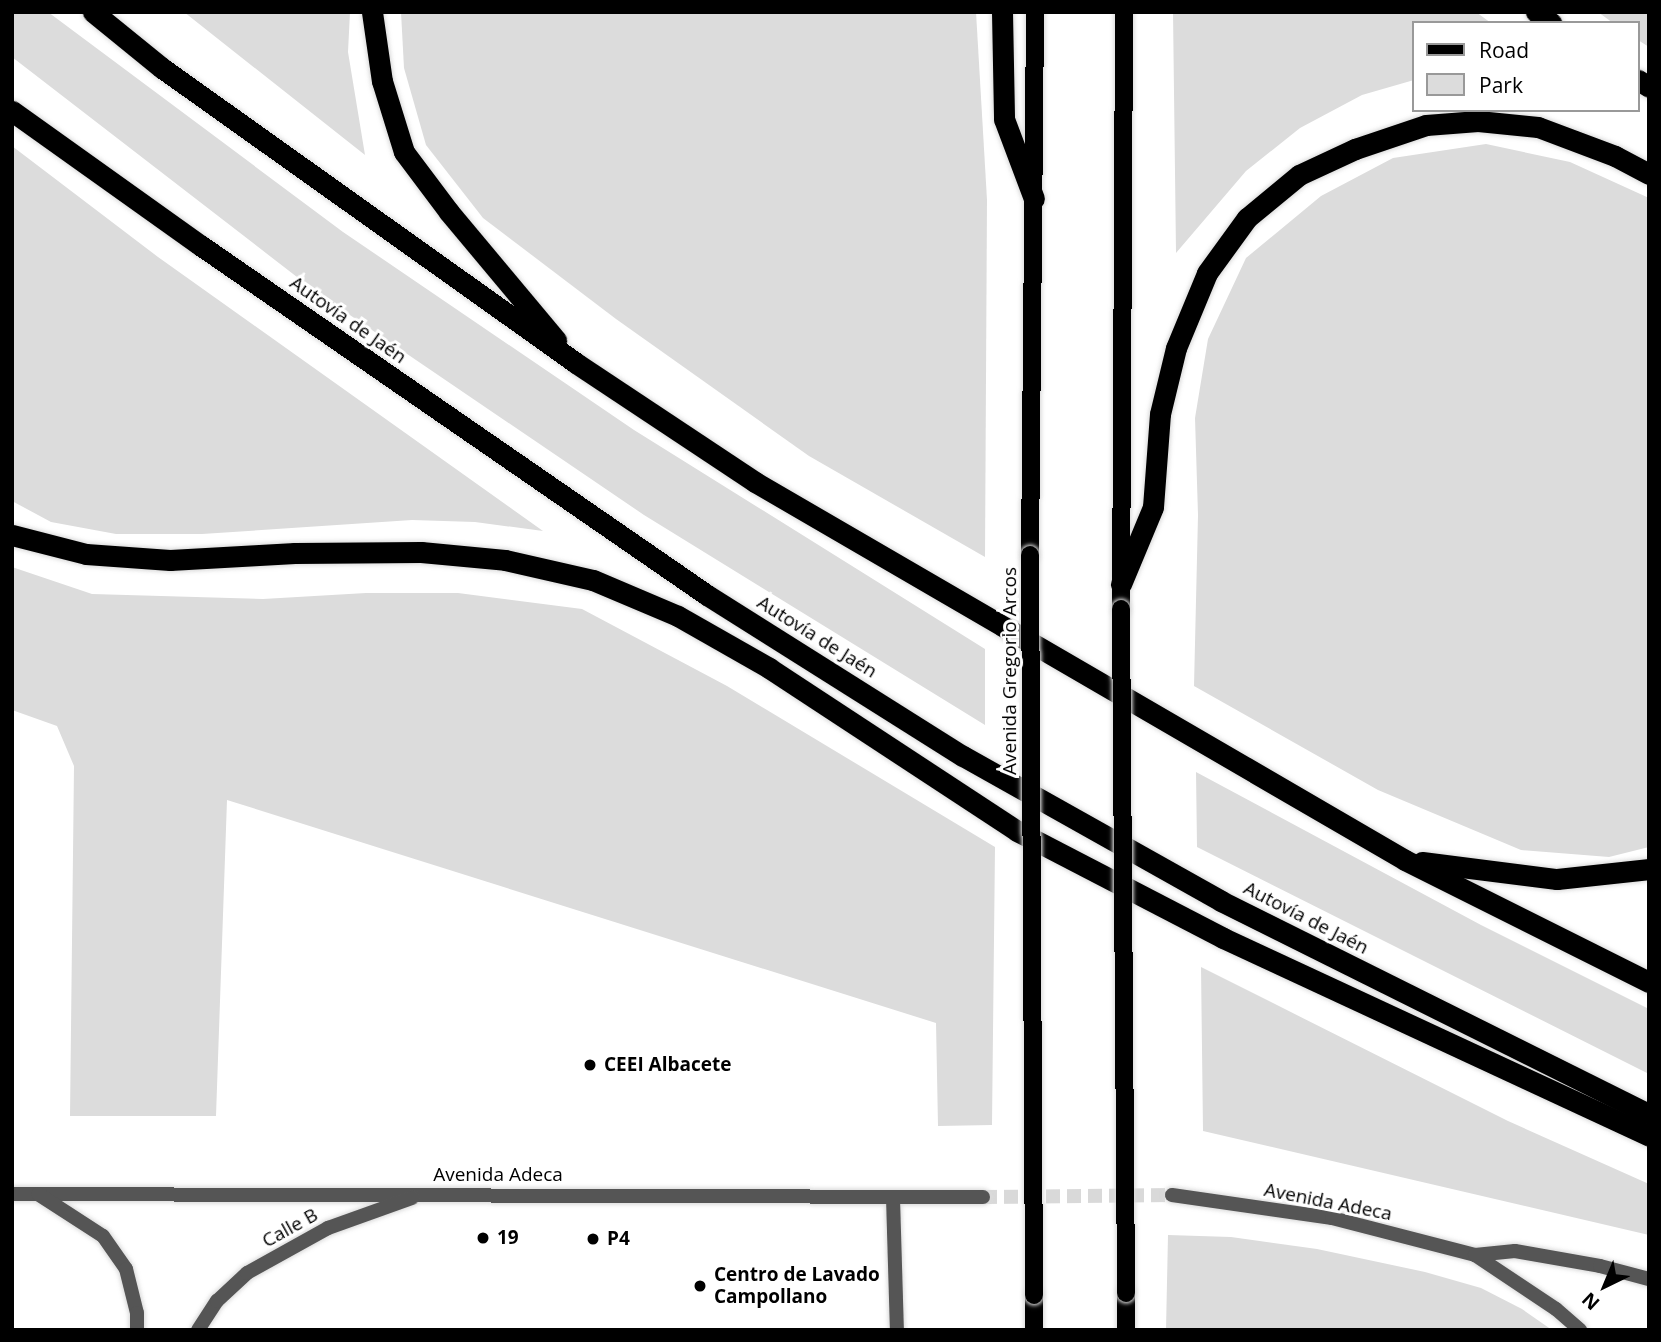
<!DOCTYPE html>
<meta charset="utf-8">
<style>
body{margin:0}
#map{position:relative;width:1661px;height:1342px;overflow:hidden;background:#fff;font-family:"Open Sans",sans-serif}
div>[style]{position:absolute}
.green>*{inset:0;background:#dcdcdc}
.street-tunnel>*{height:14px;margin-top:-7px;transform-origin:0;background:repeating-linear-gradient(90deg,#d9d9d9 0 14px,transparent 0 21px)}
.roads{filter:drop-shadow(0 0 2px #dbdbdb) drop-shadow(0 0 2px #dbdbdb)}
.lane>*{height:14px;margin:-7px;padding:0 7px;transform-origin:7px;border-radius:7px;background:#555}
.street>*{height:14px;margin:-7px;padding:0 7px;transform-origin:7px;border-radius:7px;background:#555}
.primary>*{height:18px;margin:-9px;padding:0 9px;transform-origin:9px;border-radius:9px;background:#000}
.highway>*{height:21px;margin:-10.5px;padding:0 10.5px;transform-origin:10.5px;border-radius:10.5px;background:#000}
.bridges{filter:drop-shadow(0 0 2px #dbdbdb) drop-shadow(0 0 2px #dbdbdb)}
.primary-bridge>*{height:18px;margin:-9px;padding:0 9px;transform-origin:9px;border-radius:9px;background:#000}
.dots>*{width:19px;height:19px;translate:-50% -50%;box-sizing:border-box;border:4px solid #fff;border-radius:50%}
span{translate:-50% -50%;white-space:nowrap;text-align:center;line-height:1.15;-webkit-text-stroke:6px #fff;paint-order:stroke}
.street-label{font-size:19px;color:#000}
.poi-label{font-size:19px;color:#000;font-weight:700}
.left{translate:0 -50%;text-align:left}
.frame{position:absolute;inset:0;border:14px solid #000;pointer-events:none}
.legend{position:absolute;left:1412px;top:21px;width:228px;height:91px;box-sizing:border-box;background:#fff;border:2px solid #999;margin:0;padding:9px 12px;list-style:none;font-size:21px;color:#000}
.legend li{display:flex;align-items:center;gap:14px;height:35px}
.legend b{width:35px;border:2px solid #999}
.north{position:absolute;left:1570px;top:1251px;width:70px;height:70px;-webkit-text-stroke:5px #fff;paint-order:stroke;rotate:223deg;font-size:19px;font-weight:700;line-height:28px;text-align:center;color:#000}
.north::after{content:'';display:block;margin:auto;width:24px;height:32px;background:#000;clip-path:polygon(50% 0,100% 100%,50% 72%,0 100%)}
</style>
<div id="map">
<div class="green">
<i style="clip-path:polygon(12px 12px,48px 12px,343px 232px,634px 430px,985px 649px,985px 725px,644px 515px,319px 294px,12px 57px)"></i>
<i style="clip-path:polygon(184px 12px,350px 12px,348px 52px,365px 155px)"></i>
<i style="clip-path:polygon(401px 12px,976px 12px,987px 200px,985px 557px,809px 456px,616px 319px,483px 218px,426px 145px,404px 68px)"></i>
<i style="clip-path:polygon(1173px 12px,1476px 12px,1491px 23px,1414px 23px,1414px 80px,1362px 95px,1300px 128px,1246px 171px,1176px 253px)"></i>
<i style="clip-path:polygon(1598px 12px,1649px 12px,1649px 47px,1638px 40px,1638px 23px,1613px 23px)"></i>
<i style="clip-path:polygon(1486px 144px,1570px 162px,1649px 198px,1649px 847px,1609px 857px,1521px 850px,1378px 790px,1194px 686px,1198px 515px,1195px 418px,1208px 339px,1246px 258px,1321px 196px,1393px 158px)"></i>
<i style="clip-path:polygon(12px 146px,158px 257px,543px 531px,475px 522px,412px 520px,202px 534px,116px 534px,51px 522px,12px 501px)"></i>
<i style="clip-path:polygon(12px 567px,92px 594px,263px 599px,366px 593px,458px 593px,582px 609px,727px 686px,995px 847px,992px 1125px,938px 1126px,936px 1023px,227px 800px,216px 1116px,70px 1116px,74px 766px,57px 726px,12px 710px)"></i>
<i style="clip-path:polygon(1196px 772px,1481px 925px,1649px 1009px,1649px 1074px,1197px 847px)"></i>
<i style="clip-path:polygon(1201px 967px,1508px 1121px,1649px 1184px,1649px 1235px,1203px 1131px)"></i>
<i style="clip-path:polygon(1168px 1235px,1231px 1237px,1317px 1249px,1425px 1272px,1481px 1288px,1522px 1309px,1552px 1330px,1166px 1330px)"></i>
</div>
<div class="street-tunnel">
<i style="left:983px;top:1197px;width:189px;rotate:-0.6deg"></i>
</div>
<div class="roads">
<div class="lane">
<i style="left:893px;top:1198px;width:132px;rotate:88.3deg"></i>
</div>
<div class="street">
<i style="left:12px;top:1194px;width:971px;rotate:0.18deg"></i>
<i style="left:38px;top:1194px;width:77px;rotate:32.9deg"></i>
<i style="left:103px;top:1236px;width:40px;rotate:55.1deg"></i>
<i style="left:126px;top:1269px;width:45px;rotate:76deg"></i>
<i style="left:137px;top:1313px;width:17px;rotate:90deg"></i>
<i style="left:1172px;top:1195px;width:162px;rotate:8.2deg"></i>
<i style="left:1332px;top:1218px;width:148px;rotate:14.5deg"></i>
<i style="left:1475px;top:1255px;width:97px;rotate:33.7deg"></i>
<i style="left:1556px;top:1309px;width:32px;rotate:41deg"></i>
<i style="left:1475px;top:1255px;width:40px;rotate:-5.7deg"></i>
<i style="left:1515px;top:1251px;width:86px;rotate:10deg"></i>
<i style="left:1600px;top:1266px;width:51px;rotate:14.9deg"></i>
<i style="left:198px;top:1330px;width:35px;rotate:-57deg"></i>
<i style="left:217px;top:1301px;width:41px;rotate:-43deg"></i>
<i style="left:247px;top:1273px;width:93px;rotate:-29.1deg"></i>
<i style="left:328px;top:1228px;width:89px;rotate:-19.7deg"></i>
</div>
<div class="primary">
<i style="left:1030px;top:555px;width:543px;rotate:-89.47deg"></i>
<i style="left:1121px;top:609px;width:597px;rotate:-89.71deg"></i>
<i style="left:1126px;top:1293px;width:37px;rotate:90deg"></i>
<i style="left:1034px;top:1295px;width:35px;rotate:90deg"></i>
</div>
<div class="highway">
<i style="left:93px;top:12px;width:89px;rotate:39.1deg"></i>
<i style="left:162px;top:68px;width:508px;rotate:35.47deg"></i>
<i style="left:576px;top:363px;width:215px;rotate:33.6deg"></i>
<i style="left:755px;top:482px;width:752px;rotate:30.18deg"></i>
<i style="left:1405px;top:860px;width:273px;rotate:26.6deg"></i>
<i style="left:372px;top:12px;width:70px;rotate:81.8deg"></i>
<i style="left:382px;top:81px;width:74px;rotate:72.8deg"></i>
<i style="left:404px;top:152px;width:75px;rotate:53.1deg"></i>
<i style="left:449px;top:212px;width:167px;rotate:50.1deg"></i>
<i style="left:1002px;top:12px;width:107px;rotate:88.9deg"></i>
<i style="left:1004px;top:119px;width:85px;rotate:69.4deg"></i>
<i style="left:1536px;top:12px;width:19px;rotate:36deg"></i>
<i style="left:1638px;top:80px;width:13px;rotate:32deg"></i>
<i style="left:12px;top:111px;width:231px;rotate:35.5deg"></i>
<i style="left:200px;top:245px;width:616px;rotate:34.62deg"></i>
<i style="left:707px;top:595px;width:302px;rotate:32.2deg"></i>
<i style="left:963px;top:756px;width:296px;rotate:29.3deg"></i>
<i style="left:1221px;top:901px;width:478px;rotate:26.5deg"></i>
<i style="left:12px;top:535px;width:76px;rotate:14.4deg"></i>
<i style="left:86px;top:554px;width:84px;rotate:4.1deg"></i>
<i style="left:170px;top:560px;width:125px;rotate:-3.2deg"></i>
<i style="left:295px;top:553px;width:126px;rotate:-0.5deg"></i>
<i style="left:421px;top:552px;width:84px;rotate:5.4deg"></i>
<i style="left:505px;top:560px;width:90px;rotate:12.8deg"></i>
<i style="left:593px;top:580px;width:92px;rotate:23deg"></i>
<i style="left:678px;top:616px;width:105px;rotate:29.7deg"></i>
<i style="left:769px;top:668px;width:297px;rotate:33.3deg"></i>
<i style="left:1017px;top:831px;width:232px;rotate:27.4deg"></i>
<i style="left:1223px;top:938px;width:470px;rotate:24.9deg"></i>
<i style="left:1121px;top:584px;width:83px;rotate:-67.4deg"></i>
<i style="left:1153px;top:507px;width:93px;rotate:-85.7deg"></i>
<i style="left:1160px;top:414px;width:68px;rotate:-76.4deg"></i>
<i style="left:1176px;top:348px;width:81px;rotate:-67.5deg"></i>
<i style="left:1207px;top:273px;width:68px;rotate:-54deg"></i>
<i style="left:1247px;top:218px;width:67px;rotate:-39.6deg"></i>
<i style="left:1299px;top:175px;width:62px;rotate:-24.9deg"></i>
<i style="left:1355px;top:149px;width:75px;rotate:-18.7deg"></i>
<i style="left:1426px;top:125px;width:52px;rotate:-4.4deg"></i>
<i style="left:1478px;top:121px;width:60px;rotate:5.7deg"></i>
<i style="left:1538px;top:127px;width:82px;rotate:20.6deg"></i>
<i style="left:1615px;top:156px;width:38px;rotate:28deg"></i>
<i style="left:1422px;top:862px;width:136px;rotate:7.2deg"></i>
<i style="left:1557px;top:879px;width:93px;rotate:-6.2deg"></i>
</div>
</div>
<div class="bridges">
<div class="primary-bridge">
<i style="left:1030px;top:555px;width:740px;rotate:89.69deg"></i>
<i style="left:1121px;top:609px;width:684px;rotate:89.58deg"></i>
</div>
</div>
<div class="dots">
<i style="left:590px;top:1065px;background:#000"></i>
<i style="left:483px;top:1238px;background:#000"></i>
<i style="left:593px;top:1239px;background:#000"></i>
<i style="left:700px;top:1286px;background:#000"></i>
</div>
<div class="street-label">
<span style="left:348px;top:320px;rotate:35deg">Autovía de Jaén</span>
<span style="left:817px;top:637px;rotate:32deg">Autovía de Jaén</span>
<span style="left:1010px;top:671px;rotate:-90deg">Avenida Gregorio Arcos</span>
<span style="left:1306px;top:918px;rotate:27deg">Autovía de Jaén</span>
<span style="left:498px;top:1175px">Avenida Adeca</span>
<span style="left:1328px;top:1202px;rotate:11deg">Avenida Adeca</span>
<span style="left:290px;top:1228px;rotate:-29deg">Calle B</span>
</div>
<div class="poi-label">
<span class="left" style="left:604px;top:1065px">CEEI Albacete</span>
<span class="left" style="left:497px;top:1238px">19</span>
<span class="left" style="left:607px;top:1239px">P4</span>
<span class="left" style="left:714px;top:1286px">Centro de Lavado<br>Campollano</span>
</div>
<div class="frame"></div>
<ul class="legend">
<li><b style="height:9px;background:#000"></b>Road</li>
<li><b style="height:19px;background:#dcdcdc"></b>Park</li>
</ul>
<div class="north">N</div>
</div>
